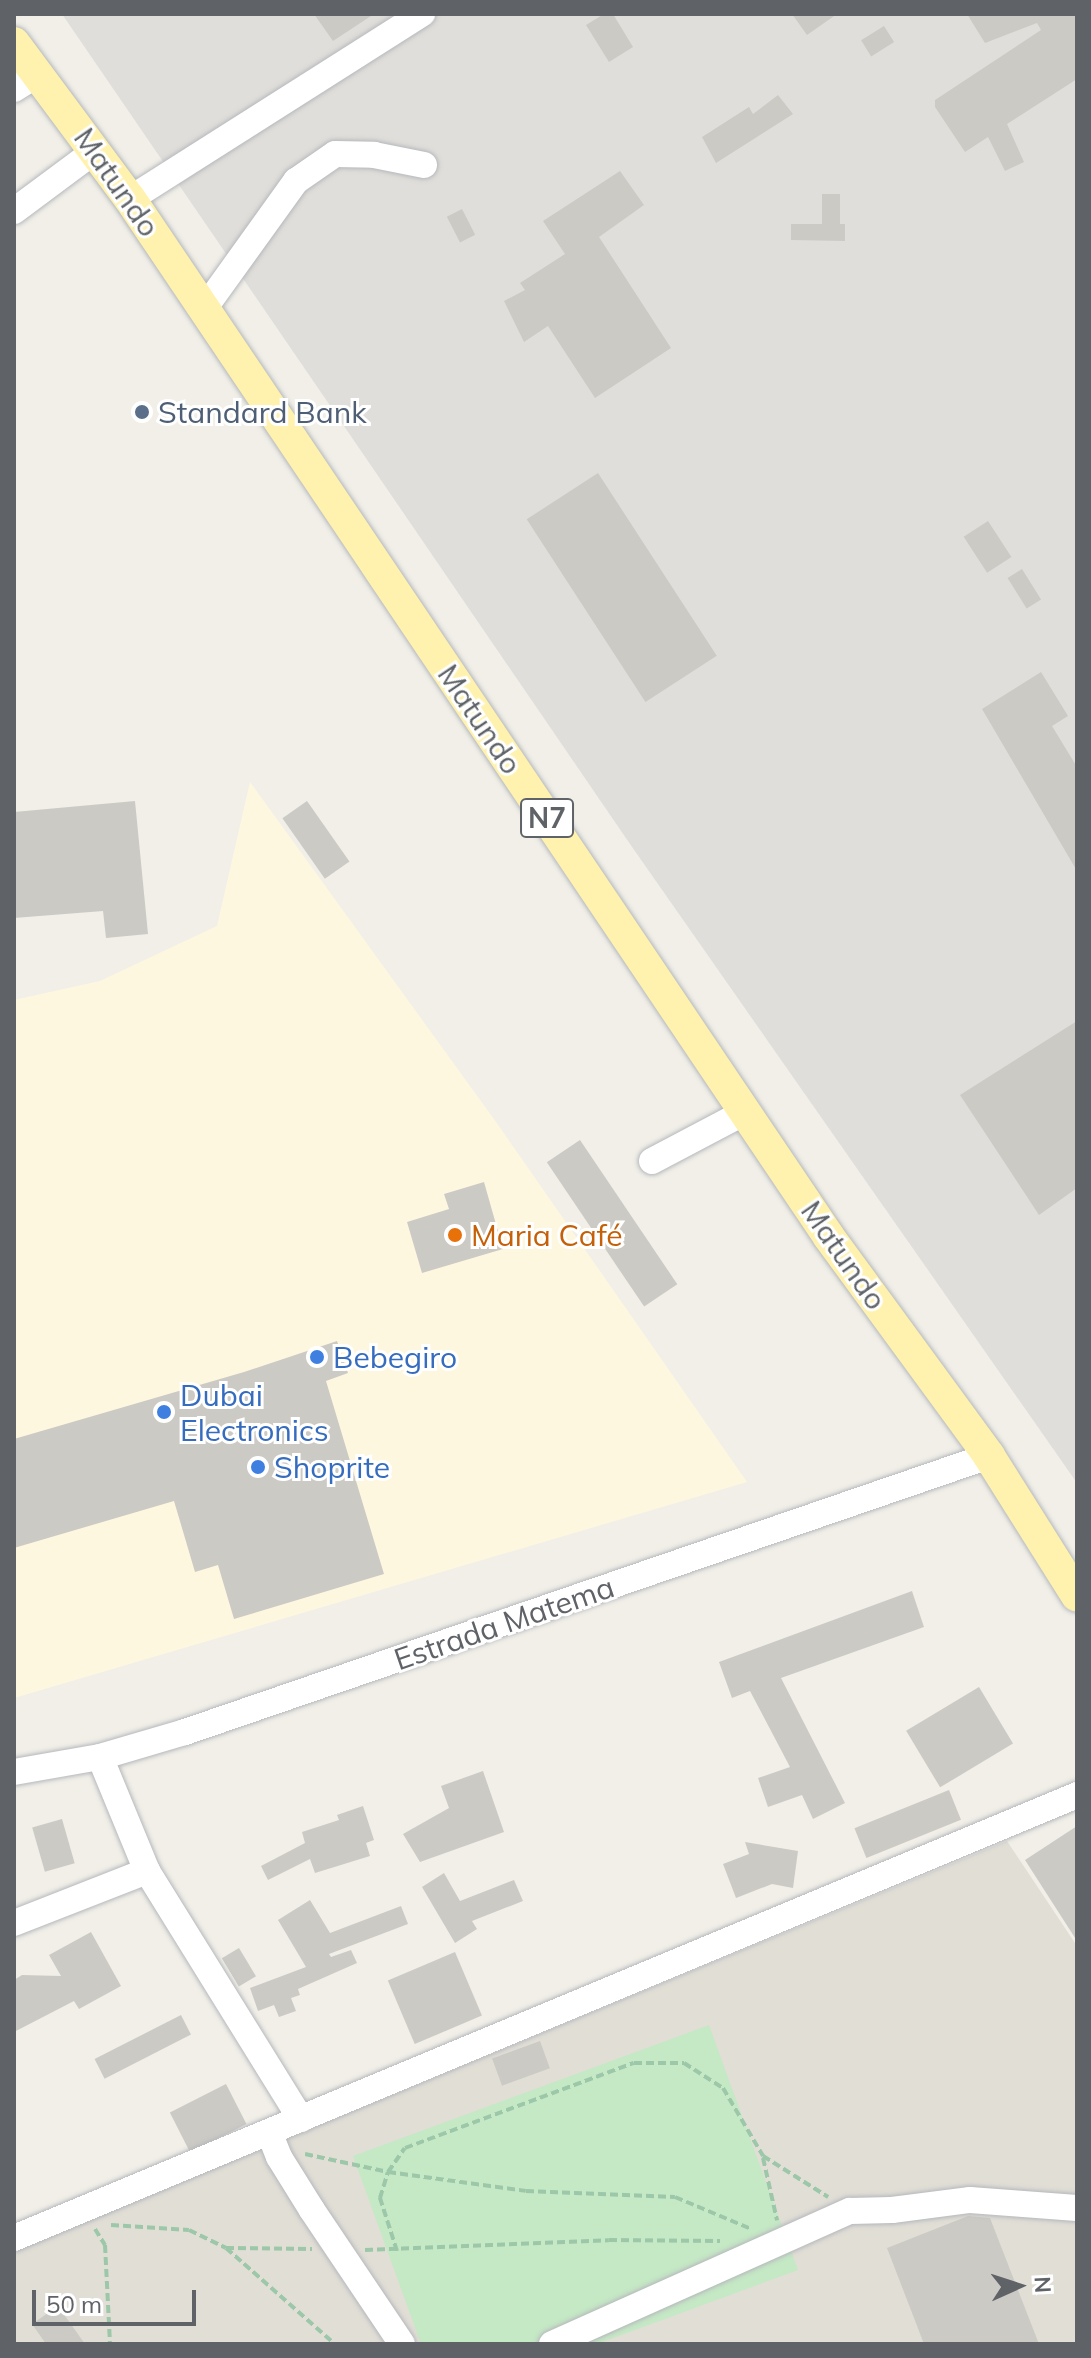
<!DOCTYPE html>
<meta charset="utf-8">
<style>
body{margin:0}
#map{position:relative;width:1091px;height:2358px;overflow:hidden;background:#f1efe8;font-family:Mulish,sans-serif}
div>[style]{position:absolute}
.commercial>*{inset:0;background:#fef7e0}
.industrial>*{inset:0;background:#e0deda}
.education>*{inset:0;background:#e1ded6}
.green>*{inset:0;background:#c5e8c5}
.building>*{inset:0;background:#cccac5;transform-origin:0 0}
.path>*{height:4px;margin-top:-2px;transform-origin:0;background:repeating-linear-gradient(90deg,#9cc7a9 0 8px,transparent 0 12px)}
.roads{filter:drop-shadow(0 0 2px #b5b8bc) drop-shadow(0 0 2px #b5b8bc)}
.minor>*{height:26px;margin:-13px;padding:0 13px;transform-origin:13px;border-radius:13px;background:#fff}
.major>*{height:32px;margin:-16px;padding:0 16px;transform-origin:16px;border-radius:16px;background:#fff2af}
.dots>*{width:22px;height:22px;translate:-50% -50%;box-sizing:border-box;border:4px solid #fff;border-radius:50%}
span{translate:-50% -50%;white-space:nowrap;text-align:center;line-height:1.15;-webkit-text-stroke:6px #fff;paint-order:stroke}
.shield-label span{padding:2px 6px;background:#fff;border:2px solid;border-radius:6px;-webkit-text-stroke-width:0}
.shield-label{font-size:28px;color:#5f6368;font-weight:700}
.street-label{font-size:30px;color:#5f6368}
.service-label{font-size:30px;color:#4e5e75}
.left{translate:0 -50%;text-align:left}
.food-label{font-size:30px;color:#c56008}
.shop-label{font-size:30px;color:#366cbe}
.frame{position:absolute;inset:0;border:16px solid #5f6368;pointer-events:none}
.north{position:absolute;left:979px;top:2246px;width:80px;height:80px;-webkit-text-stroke:6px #fff;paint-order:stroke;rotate:87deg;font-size:22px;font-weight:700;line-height:32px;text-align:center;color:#5f6368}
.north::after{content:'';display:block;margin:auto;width:28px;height:36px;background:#5f6368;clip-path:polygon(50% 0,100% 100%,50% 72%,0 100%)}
.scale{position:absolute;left:32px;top:2290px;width:164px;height:36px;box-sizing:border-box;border:4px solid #5f6368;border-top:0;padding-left:10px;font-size:24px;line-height:28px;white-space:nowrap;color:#5f6368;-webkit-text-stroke:6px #fff;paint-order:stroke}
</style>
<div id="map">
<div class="commercial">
<i style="clip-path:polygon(250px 782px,496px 1122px,747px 1482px,14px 1698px,14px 1000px,100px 981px,217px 926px)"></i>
</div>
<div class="industrial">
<i style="clip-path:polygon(62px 14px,1077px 14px,1077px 1483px,630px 844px)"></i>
</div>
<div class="education">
<i style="clip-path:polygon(1007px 1841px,1077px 1946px,1077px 2344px,14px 2344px,14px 2251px)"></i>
</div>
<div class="green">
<i style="clip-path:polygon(709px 2025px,798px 2270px,597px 2344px,421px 2344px,353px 2156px)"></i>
</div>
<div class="building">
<i style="clip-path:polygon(314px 14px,374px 14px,333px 41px)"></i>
<i style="clip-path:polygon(604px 14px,613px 14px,633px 47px,609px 62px,586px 25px)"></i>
<i style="clip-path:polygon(792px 14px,837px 14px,807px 35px)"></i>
<i style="clip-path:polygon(967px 14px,1077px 14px,1077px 79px,1007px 124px,1024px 162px,1005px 171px,988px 137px,965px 152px,935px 107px,935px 100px,1041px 30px,1037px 23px,985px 43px)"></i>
<i style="left:884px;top:26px;width:19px;height:27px;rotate:58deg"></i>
<i style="clip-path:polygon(778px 95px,793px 114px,716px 163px,702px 137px,749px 107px,753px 114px)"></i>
<i style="clip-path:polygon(620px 171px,644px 205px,599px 237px,671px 348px,595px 398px,548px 326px,524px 342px,504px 301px,525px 290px,520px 283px,565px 254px,543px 221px)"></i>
<i style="clip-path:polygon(822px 194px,840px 194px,840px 224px,845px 224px,845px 241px,791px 240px,791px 224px,822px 224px)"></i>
<i style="left:462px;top:209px;width:29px;height:17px;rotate:63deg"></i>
<i style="left:598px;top:473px;width:218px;height:85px;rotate:57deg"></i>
<i style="left:988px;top:521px;width:43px;height:29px;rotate:57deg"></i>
<i style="left:1022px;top:569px;width:36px;height:17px;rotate:58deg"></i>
<i style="clip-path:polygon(1041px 672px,1068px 716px,1052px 726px,1077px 767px,1077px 871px,982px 709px)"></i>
<i style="clip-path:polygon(135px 801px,148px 934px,106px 938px,103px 911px,14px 918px,14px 812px)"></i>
<i style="left:307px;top:801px;width:74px;height:30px;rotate:55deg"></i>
<i style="clip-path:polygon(1077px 1021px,1077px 1188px,1039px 1215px,960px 1095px)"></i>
<i style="left:580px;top:1140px;width:174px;height:40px;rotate:56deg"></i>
<i style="clip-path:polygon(484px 1182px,503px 1249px,422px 1273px,407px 1222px,449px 1209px,444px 1194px)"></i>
<i style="clip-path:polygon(337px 1341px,348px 1373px,326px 1381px,384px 1574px,234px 1619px,218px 1565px,195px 1572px,174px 1501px,14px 1548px,14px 1439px,244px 1372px)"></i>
<i style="clip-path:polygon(912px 1591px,924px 1627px,781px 1678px,845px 1803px,813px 1819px,802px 1795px,768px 1807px,758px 1778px,790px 1767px,750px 1691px,732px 1698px,719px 1662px)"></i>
<i style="left:979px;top:1687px;width:66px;height:85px;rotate:59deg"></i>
<i style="clip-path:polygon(483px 1771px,504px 1832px,420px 1862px,403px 1834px,449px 1808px,441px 1786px)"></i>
<i style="left:949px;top:1790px;width:32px;height:102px;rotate:68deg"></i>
<i style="clip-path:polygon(363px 1806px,374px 1840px,366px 1843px,370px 1856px,315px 1873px,310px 1859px,268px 1880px,261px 1866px,305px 1843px,302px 1832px,339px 1820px,337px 1815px)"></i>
<i style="left:62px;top:1819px;width:46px;height:31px;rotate:74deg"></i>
<i style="clip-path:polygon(1077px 1826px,1077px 1941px,1025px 1860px)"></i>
<i style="clip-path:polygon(745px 1842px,798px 1851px,793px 1888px,772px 1884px,736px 1898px,723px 1864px,749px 1854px)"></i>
<i style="clip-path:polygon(444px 1873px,460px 1901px,514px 1880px,523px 1901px,472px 1921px,477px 1929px,455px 1943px,422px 1887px)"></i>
<i style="clip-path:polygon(310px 1900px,330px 1933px,401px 1906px,408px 1924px,329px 1954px,331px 1957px,351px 1950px,357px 1963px,298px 1989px,300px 1995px,291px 1998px,296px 2011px,279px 2017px,274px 2005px,258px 2011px,250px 1988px,306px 1967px,278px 1920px)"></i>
<i style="clip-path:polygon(91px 1932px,121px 1986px,79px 2009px,74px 2001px,14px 2032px,14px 1980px,22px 1975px,61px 1976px,49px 1955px)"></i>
<i style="left:239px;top:1948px;width:33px;height:20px;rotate:59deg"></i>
<i style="left:455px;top:1952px;width:69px;height:73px;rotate:67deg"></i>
<i style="left:181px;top:2015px;width:22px;height:97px;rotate:63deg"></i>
<i style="left:540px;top:2041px;width:29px;height:51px;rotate:70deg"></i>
<i style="left:226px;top:2084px;width:45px;height:63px;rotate:63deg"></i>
<i style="clip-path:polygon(968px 2216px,990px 2218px,1039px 2344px,924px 2344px,887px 2248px)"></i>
<i style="clip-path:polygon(58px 2306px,85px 2344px,46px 2344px,32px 2324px)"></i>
</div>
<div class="path">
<i style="left:305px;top:2154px;width:85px;rotate:12.2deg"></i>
<i style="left:388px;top:2172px;width:139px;rotate:7.8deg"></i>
<i style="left:526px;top:2191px;width:149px;rotate:2.3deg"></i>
<i style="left:675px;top:2197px;width:82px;rotate:22.8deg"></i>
<i style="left:763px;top:2158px;width:64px;rotate:77.3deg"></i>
<i style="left:111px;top:2225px;width:78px;rotate:3.7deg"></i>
<i style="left:189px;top:2230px;width:41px;rotate:25.9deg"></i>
<i style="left:226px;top:2248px;width:145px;rotate:41.4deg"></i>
<i style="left:95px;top:2229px;width:19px;rotate:58deg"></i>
<i style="left:105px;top:2245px;width:99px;rotate:87.1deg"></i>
<i style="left:226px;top:2248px;width:86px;rotate:0.7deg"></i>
<i style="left:365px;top:2250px;width:244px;rotate:-2.3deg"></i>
<i style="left:609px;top:2240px;width:111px;rotate:0.5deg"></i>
<i style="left:397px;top:2251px;width:56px;rotate:-107.8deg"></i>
<i style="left:380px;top:2198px;width:27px;rotate:-73deg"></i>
<i style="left:388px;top:2172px;width:29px;rotate:-55deg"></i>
<i style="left:405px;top:2148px;width:244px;rotate:-20.4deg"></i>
<i style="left:634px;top:2063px;width:50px"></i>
<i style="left:684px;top:2063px;width:46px;rotate:32.7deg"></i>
<i style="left:723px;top:2088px;width:79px;rotate:59.5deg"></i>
<i style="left:763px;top:2156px;width:77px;rotate:32.2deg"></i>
</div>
<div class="roads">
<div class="minor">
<i style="left:14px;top:89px;width:28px;rotate:-32deg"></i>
<i style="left:130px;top:199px;width:346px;rotate:-32.4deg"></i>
<i style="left:14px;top:211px;width:102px;rotate:-36.6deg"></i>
<i style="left:204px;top:309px;width:158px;rotate:-54.3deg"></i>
<i style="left:296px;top:181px;width:47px;rotate:-34.7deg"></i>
<i style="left:335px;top:154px;width:39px;rotate:1deg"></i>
<i style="left:374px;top:155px;width:51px;rotate:11.3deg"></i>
<i style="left:652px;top:1161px;width:105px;rotate:-27.8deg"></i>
<i style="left:14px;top:1772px;width:87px;rotate:-9.9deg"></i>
<i style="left:100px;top:1757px;width:89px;rotate:-16.4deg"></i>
<i style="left:185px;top:1732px;width:850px;rotate:-18.95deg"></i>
<i style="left:147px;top:1871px;width:292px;rotate:58.2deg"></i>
<i style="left:14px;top:1923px;width:143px;rotate:-21.4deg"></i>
<i style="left:147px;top:1871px;width:123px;rotate:-112.4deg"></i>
<i style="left:269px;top:2132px;width:27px;rotate:68deg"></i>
<i style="left:279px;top:2157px;width:62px;rotate:58.1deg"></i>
<i style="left:312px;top:2210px;width:161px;rotate:56.1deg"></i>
<i style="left:14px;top:2238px;width:1152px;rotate:-22.62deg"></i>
<i style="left:552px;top:2344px;width:326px;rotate:-24.1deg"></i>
<i style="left:850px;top:2211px;width:42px;rotate:-1.4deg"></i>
<i style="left:892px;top:2210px;width:79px;rotate:-7.3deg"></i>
<i style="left:970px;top:2200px;width:107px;rotate:4.3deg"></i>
</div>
<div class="major">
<i style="left:14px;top:43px;width:194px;rotate:53.4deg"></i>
<i style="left:130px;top:199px;width:1251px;rotate:56.04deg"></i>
<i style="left:829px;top:1237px;width:271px;rotate:53.8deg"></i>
<i style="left:989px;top:1456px;width:165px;rotate:57.8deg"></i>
</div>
</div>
<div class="dots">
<i style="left:142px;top:412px;background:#5c6f8a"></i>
<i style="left:455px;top:1235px;background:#e8710a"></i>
<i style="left:317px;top:1357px;background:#3f7fe0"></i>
<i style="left:164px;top:1412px;background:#3f7fe0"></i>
<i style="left:258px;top:1467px;background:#3f7fe0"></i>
</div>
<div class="shield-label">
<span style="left:547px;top:818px">N7</span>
</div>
<div class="street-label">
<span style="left:117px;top:182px;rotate:55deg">Matundo</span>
<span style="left:480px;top:719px;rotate:56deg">Matundo</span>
<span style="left:844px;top:1255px;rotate:55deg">Matundo</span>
<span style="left:504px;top:1623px;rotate:-19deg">Estrada Matema</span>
</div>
<div class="service-label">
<span class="left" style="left:158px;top:412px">Standard Bank</span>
</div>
<div class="food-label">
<span class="left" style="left:471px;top:1235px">Maria Café</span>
</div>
<div class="shop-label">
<span class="left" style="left:333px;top:1357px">Bebegiro</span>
<span class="left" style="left:180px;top:1412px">Dubai<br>Electronics</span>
<span class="left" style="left:274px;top:1467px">Shoprite</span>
</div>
<div class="frame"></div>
<div class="north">N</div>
<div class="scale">50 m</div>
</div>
